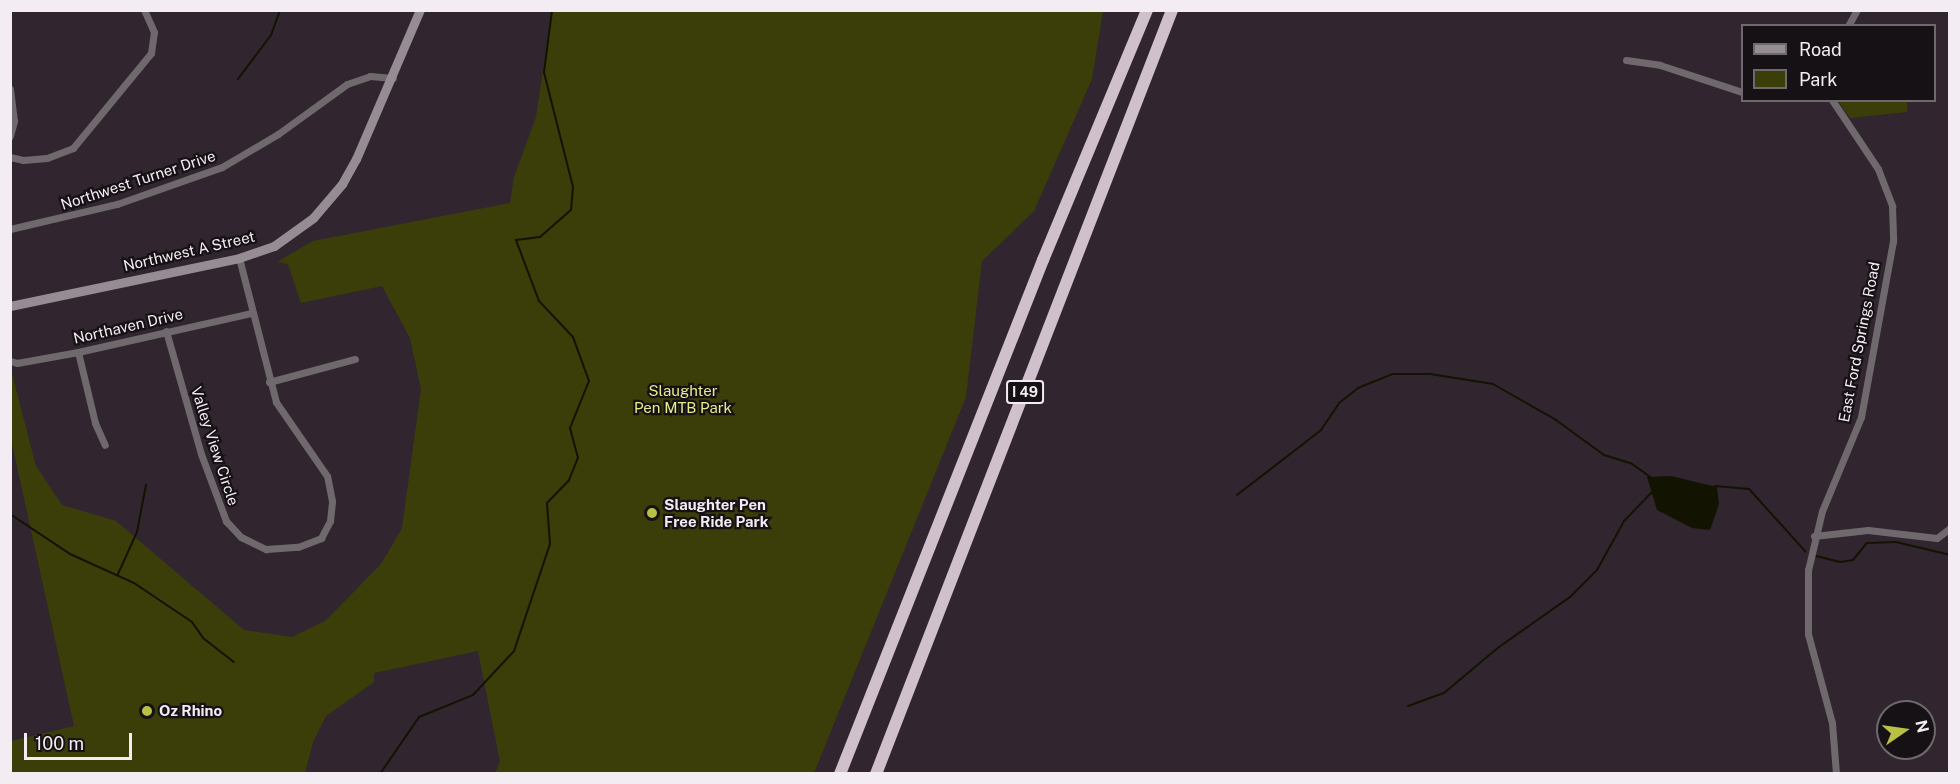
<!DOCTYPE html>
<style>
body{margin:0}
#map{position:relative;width:1960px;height:784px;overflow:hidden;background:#31262f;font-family:"Public Sans",sans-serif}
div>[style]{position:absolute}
.green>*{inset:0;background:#3b3e08}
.water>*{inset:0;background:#121301}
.stream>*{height:2px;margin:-1px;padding:0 1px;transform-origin:1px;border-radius:1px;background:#121301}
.street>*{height:7px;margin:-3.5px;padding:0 3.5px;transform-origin:3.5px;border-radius:3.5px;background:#6f696e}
.secondary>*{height:9px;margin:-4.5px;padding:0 4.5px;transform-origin:4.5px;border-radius:4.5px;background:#968c94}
.highway>*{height:12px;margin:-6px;padding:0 6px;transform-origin:6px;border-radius:6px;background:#cfc0cc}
.dots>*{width:16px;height:16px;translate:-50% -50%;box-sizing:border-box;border:3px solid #161115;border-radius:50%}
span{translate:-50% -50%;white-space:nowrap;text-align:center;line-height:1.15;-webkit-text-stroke:4.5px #161115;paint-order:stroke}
.shield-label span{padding:2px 4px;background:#161115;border:2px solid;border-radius:4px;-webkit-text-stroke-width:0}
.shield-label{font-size:14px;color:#f3ecf2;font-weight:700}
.street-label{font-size:15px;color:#f3ecf2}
.park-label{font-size:15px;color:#e4ec8b}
.poi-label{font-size:15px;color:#f3ecf2;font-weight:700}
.left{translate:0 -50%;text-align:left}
.frame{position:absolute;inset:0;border:12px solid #f3ecf2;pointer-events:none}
.legend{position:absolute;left:1741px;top:24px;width:195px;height:78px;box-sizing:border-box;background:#161115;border:2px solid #6e696d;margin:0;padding:8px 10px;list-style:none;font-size:18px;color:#f3ecf2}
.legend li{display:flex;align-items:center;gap:12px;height:30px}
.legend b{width:30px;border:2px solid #6e696d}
.north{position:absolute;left:1876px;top:700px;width:60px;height:60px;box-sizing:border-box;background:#161115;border:2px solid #6e696d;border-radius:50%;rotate:77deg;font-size:16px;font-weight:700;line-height:24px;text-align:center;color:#f3ecf2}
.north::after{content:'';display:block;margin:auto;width:21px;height:27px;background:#b9c046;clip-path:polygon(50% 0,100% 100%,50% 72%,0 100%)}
.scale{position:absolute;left:24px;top:733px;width:108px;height:27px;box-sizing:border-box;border:3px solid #f3ecf2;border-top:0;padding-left:8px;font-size:18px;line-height:21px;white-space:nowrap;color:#f3ecf2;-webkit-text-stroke:4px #161115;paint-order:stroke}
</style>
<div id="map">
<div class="green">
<i style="clip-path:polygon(552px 11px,1103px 11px,1092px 79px,1034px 211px,982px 261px,966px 397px,814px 773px,495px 773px,500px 762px,478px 651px,374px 673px,374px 682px,326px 716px,313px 742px,305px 773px,11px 773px,11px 741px,74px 726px,11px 439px,11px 370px,36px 466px,62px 505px,116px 521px,244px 630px,292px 637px,325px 621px,381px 564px,402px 528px,421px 389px,410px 338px,382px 286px,301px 303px,288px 264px,277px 262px,313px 241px,510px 203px,514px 177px,536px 117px)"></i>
<i style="clip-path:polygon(1838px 101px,1907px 101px,1907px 112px,1850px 118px)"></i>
</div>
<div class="water">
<i style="clip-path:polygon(1671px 476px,1717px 487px,1719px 504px,1710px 530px,1692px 528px,1657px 510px,1647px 477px)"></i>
</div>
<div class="stream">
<i style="left:238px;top:79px;width:55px;rotate:-53.1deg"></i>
<i style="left:271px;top:35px;width:27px;rotate:-70deg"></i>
<i style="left:1715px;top:486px;width:34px;rotate:5deg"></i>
<i style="left:1749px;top:489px;width:84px;rotate:47.9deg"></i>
<i style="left:1237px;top:495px;width:106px;rotate:-37.7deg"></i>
<i style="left:1321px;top:430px;width:32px;rotate:-56deg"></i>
<i style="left:1339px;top:403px;width:24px;rotate:-38deg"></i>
<i style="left:1358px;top:388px;width:37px;rotate:-22deg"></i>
<i style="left:1392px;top:374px;width:38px"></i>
<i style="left:1430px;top:374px;width:64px;rotate:9deg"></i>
<i style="left:1493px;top:384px;width:73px;rotate:29.7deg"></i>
<i style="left:1556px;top:420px;width:59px;rotate:36.1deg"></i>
<i style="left:1604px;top:455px;width:28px;rotate:17deg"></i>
<i style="left:1631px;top:463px;width:24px;rotate:36deg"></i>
<i style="left:10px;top:514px;width:72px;rotate:33.7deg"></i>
<i style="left:70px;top:554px;width:70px;rotate:24.4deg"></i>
<i style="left:134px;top:583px;width:70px;rotate:33.9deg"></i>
<i style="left:192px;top:622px;width:19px;rotate:55deg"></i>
<i style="left:203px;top:638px;width:39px;rotate:38deg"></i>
<i style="left:1816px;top:556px;width:25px;rotate:14deg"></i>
<i style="left:1840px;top:562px;width:13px;rotate:-9deg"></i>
<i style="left:1853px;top:560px;width:22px;rotate:-51deg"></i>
<i style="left:1867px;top:543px;width:29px;rotate:-2deg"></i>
<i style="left:1896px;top:542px;width:56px;rotate:13.5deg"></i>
<i style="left:118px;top:574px;width:46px;rotate:-65.7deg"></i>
<i style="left:137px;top:532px;width:48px;rotate:-79.2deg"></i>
<i style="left:1408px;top:706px;width:38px;rotate:-20deg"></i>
<i style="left:1444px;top:693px;width:72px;rotate:-39.9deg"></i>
<i style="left:1499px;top:647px;width:87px;rotate:-35.2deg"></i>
<i style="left:1570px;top:597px;width:38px;rotate:-45deg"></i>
<i style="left:1597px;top:570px;width:56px;rotate:-61.1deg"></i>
<i style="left:1624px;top:521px;width:39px;rotate:-46deg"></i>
<i style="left:380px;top:774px;width:69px;rotate:-55.6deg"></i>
<i style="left:419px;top:717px;width:58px;rotate:-22.2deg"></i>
<i style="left:473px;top:695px;width:60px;rotate:-47deg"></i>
<i style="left:514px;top:651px;width:113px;rotate:-71.4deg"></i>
<i style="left:550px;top:544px;width:41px;rotate:-94.2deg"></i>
<i style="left:547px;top:503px;width:32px;rotate:-46deg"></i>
<i style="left:569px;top:480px;width:24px;rotate:-68deg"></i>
<i style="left:578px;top:458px;width:31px;rotate:-105deg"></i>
<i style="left:570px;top:428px;width:51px;rotate:-68deg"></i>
<i style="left:589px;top:381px;width:47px;rotate:-110deg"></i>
<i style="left:573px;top:337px;width:50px;rotate:-133.4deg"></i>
<i style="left:539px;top:301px;width:65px;rotate:-110.7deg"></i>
<i style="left:516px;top:240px;width:24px;rotate:-7deg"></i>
<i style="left:540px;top:237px;width:41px;rotate:-41.1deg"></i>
<i style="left:571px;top:210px;width:23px;rotate:-85deg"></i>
<i style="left:573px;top:187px;width:119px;rotate:-104.2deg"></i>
<i style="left:544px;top:72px;width:63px;rotate:-82.6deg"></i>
</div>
<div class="street">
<i style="left:1848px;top:26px;width:18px;rotate:-61deg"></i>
<i style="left:1626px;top:60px;width:34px;rotate:8deg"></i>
<i style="left:1660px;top:65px;width:86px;rotate:18.2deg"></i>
<i style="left:10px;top:89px;width:32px;rotate:83deg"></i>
<i style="left:14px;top:121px;width:16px;rotate:105deg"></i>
<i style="left:1832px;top:100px;width:83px;rotate:56.3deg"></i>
<i style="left:1878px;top:169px;width:40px;rotate:69deg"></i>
<i style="left:1892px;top:206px;width:35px;rotate:88deg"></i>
<i style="left:1893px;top:241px;width:179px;rotate:100.3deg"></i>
<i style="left:1861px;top:417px;width:102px;rotate:112.5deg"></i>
<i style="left:1822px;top:511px;width:61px;rotate:103.3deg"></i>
<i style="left:1808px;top:570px;width:64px;rotate:90deg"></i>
<i style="left:1808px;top:634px;width:92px;rotate:74.9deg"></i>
<i style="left:1832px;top:723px;width:51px;rotate:85.5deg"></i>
<i style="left:10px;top:157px;width:13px;rotate:13deg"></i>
<i style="left:23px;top:160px;width:24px;rotate:-5deg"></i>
<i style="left:47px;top:158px;width:28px;rotate:-21deg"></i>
<i style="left:73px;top:148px;width:123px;rotate:-50.6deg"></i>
<i style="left:151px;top:53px;width:21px;rotate:-82deg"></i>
<i style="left:154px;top:32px;width:24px;rotate:-114deg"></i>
<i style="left:10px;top:229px;width:110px;rotate:-13.2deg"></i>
<i style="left:117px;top:204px;width:111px;rotate:-19.4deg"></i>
<i style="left:222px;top:167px;width:65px;rotate:-30.5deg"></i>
<i style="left:278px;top:134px;width:85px;rotate:-35.9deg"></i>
<i style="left:347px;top:84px;width:24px;rotate:-19deg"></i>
<i style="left:370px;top:76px;width:23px;rotate:5deg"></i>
<i style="left:166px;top:331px;width:128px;rotate:74.1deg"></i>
<i style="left:201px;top:454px;width:72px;rotate:69.5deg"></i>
<i style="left:226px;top:521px;width:22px;rotate:47deg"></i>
<i style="left:241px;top:537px;width:28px;rotate:26deg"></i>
<i style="left:266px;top:549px;width:32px;rotate:-4deg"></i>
<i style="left:298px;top:547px;width:25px;rotate:-21deg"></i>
<i style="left:321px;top:538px;width:19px;rotate:-62deg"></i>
<i style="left:330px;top:521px;width:20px;rotate:-84deg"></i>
<i style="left:332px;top:501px;width:25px;rotate:-101deg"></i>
<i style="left:327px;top:476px;width:90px;rotate:-124.6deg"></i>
<i style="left:276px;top:402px;width:149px;rotate:-104.4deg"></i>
<i style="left:78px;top:352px;width:73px;rotate:76.5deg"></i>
<i style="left:95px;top:423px;width:24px;rotate:66deg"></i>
<i style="left:10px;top:361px;width:7px;rotate:16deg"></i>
<i style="left:17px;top:363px;width:62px;rotate:-10.2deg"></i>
<i style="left:78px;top:352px;width:177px;rotate:-12.7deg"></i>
<i style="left:269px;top:382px;width:89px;rotate:-15deg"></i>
<i style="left:1814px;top:536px;width:54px;rotate:-6.3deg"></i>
<i style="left:1868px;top:530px;width:69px;rotate:6.6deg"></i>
<i style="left:1937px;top:538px;width:16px;rotate:-38deg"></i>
</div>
<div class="secondary">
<i style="left:10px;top:306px;width:234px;rotate:-11.8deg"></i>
<i style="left:239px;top:258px;width:37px;rotate:-19deg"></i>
<i style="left:274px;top:246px;width:48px;rotate:-35.7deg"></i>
<i style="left:313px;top:218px;width:45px;rotate:-49.5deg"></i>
<i style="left:342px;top:184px;width:29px;rotate:-61deg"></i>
<i style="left:356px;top:159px;width:162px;rotate:-66.8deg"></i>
</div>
<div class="highway">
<i style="left:840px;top:774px;width:553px;rotate:-68.45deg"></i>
<i style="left:1043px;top:260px;width:271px;rotate:-67.4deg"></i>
<i style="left:876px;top:774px;width:819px;rotate:-68.82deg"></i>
</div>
<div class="dots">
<i style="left:652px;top:513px;background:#b9c046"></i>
<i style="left:147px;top:711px;background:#b9c046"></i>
</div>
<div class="shield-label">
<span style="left:1025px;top:392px">I 49</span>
</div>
<div class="street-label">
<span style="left:138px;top:180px;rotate:-18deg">Northwest Turner Drive</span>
<span style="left:189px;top:251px;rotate:-13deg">Northwest A Street</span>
<span style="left:128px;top:326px;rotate:-13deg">Northaven Drive</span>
<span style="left:1859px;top:342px;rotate:-79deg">East Ford Springs Road</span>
<span style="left:215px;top:446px;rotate:72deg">Valley View Circle</span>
</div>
<div class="park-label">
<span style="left:683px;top:399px">Slaughter<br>Pen MTB Park</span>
</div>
<div class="poi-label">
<span class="left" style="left:664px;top:513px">Slaughter Pen<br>Free Ride Park</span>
<span class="left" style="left:159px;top:711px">Oz Rhino</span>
</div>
<div class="frame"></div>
<ul class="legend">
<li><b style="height:8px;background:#968c94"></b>Road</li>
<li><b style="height:16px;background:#3b3e08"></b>Park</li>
</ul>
<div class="north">N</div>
<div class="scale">100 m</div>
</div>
